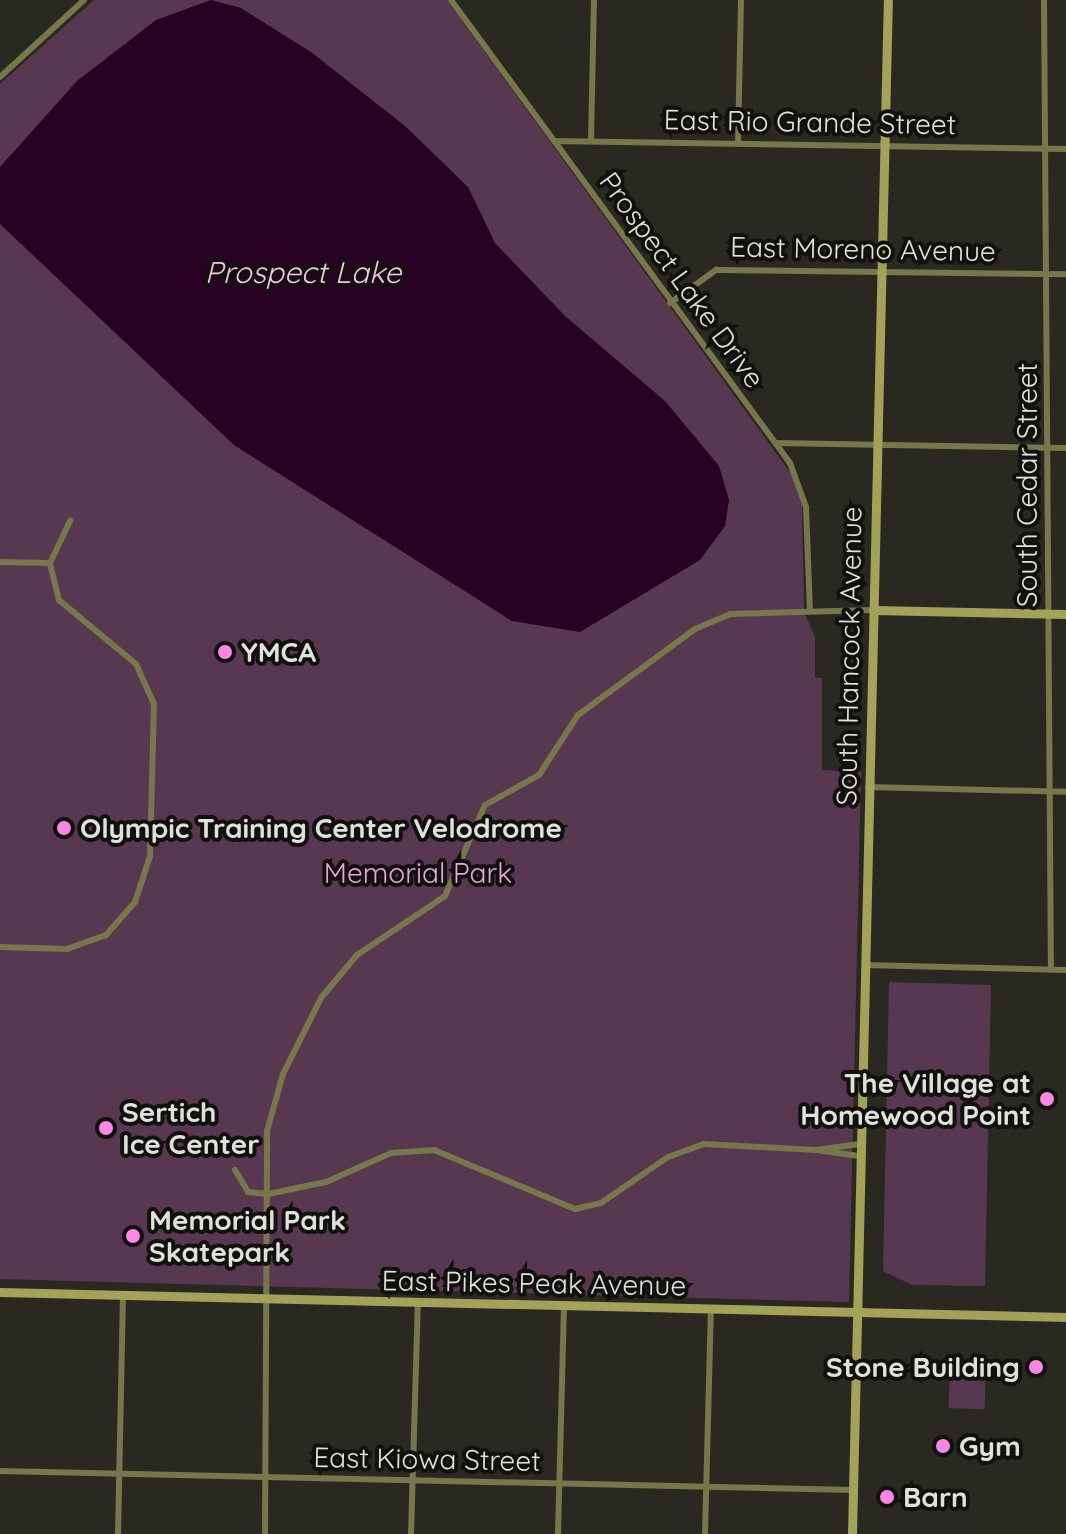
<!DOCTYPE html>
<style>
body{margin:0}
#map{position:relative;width:1066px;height:1534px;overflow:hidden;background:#292922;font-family:Quicksand,sans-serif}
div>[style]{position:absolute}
.green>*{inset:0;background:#583751;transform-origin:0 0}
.water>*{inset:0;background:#290123}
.street>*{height:6px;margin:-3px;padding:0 3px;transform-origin:3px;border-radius:3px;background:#76774a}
.secondary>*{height:9px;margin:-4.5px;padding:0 4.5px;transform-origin:4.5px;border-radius:4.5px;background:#a2a359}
.dots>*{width:22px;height:22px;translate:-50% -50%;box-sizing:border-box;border:4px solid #11110e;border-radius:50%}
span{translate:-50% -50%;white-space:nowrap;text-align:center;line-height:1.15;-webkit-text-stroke:8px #11110e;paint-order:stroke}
.street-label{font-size:28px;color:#e0e0dc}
.poi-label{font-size:28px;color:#e0e0dc;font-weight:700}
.left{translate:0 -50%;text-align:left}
.right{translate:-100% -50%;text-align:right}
.park-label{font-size:28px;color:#eda3dc}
.water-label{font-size:30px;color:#fcbfed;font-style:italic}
</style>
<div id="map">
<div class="green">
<i style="clip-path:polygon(94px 0,447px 0,792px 475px,802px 504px,804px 612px,815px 637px,815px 678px,822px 678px,822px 770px,861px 772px,849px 1302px,0 1279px,0 84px)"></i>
<i style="clip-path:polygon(889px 982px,991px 985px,985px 1286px,912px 1285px,883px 1271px)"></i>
<i style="left:950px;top:1367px;width:36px;height:41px;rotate:2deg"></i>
</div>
<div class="water">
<i style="clip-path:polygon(211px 0,241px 8px,311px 52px,405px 126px,468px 187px,495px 243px,565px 316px,665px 401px,719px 466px,729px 500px,725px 526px,700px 560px,580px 632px,512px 621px,234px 445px,0 224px,0 167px,77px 81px,156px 20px)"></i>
</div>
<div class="street">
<i style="left:451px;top:0;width:574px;rotate:53.79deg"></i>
<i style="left:790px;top:463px;width:47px;rotate:70deg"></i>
<i style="left:806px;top:507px;width:104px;rotate:87.8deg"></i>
<i style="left:1044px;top:0;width:969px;rotate:89.59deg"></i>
<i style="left:0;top:77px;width:114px;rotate:-42.5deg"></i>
<i style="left:554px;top:141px;width:512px;rotate:0.9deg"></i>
<i style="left:591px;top:141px;width:141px;rotate:-88.8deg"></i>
<i style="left:738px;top:143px;width:143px;rotate:-88.8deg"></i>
<i style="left:670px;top:303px;width:57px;rotate:-35.7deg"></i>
<i style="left:716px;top:270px;width:350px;rotate:0.7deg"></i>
<i style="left:776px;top:443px;width:290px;rotate:1deg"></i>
<i style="left:0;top:562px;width:50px;rotate:1.1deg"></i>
<i style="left:868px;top:787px;width:198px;rotate:1.4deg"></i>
<i style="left:0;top:947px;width:67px;rotate:1.7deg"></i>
<i style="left:67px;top:949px;width:41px;rotate:-19.7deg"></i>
<i style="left:106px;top:935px;width:44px;rotate:-48.7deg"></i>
<i style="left:135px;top:902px;width:48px;rotate:-71.9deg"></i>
<i style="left:150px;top:856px;width:152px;rotate:-88.5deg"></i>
<i style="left:154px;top:704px;width:44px;rotate:-114.2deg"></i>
<i style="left:136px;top:664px;width:100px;rotate:-140.3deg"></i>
<i style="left:59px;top:600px;width:38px;rotate:-104deg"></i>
<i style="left:50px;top:563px;width:47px;rotate:-64.5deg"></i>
<i style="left:865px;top:965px;width:201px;rotate:1.4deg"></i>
<i style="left:859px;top:1156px;width:43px;rotate:-172.1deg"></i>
<i style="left:816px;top:1150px;width:44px;rotate:-7.8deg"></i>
<i style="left:235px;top:1170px;width:26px;rotate:59deg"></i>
<i style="left:248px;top:1192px;width:20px;rotate:6deg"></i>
<i style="left:268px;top:1194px;width:59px;rotate:-11.7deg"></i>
<i style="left:326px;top:1182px;width:71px;rotate:-24deg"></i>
<i style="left:391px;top:1153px;width:43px;rotate:-4deg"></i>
<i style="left:434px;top:1150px;width:153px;rotate:22.7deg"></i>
<i style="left:575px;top:1209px;width:27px;rotate:-13deg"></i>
<i style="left:601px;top:1203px;width:81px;rotate:-34.5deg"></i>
<i style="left:668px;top:1157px;width:37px;rotate:-20deg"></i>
<i style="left:703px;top:1144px;width:113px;rotate:3deg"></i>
<i style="left:0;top:1471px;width:853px;rotate:1.28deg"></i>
<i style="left:118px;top:1534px;width:239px;rotate:-88.8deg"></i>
<i style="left:265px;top:1534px;width:403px;rotate:-89.7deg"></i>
<i style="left:267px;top:1131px;width:59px;rotate:-74.3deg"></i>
<i style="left:283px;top:1074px;width:85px;rotate:-63.4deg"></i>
<i style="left:321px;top:998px;width:56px;rotate:-50.1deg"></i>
<i style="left:357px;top:955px;width:106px;rotate:-33.8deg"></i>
<i style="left:445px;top:896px;width:99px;rotate:-66.3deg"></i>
<i style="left:485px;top:805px;width:62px;rotate:-29.1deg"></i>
<i style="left:539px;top:775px;width:72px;rotate:-57deg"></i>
<i style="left:578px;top:715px;width:145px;rotate:-36.3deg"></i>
<i style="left:695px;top:629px;width:38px;rotate:-23deg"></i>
<i style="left:730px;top:614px;width:143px;rotate:-1.6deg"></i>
<i style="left:411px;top:1534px;width:232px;rotate:-88.3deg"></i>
<i style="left:558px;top:1534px;width:228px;rotate:-88.5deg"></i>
<i style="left:705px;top:1534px;width:225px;rotate:-88.5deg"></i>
</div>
<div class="secondary">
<i style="left:873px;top:610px;width:193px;rotate:1.2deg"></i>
<i style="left:0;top:1292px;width:1066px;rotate:1.34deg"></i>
<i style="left:852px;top:1534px;width:1534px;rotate:-88.66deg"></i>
</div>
<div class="dots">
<i style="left:225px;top:652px;background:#fc86e4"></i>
<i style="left:64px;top:828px;background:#fc86e4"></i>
<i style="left:1047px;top:1099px;background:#fc86e4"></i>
<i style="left:106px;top:1128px;background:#fc86e4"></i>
<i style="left:133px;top:1236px;background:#fc86e4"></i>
<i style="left:1036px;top:1367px;background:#fc86e4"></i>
<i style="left:943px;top:1446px;background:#fc86e4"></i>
<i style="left:887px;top:1497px;background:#fc86e4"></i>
</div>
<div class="street-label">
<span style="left:810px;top:122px;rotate:1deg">East Rio Grande Street</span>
<span style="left:863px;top:249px;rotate:1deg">East Moreno Avenue</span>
<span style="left:682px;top:280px;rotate:54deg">Prospect Lake Drive</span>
<span style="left:1027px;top:485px;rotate:-90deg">South Cedar Street</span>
<span style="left:849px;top:656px;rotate:-89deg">South Hancock Avenue</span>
<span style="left:534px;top:1283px;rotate:1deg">East Pikes Peak Avenue</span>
<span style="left:427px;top:1459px;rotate:1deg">East Kiowa Street</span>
</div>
<div class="poi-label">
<span class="left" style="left:241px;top:652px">YMCA</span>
<span class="left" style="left:80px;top:828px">Olympic Training Center Velodrome</span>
<span class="right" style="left:1031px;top:1099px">The Village at<br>Homewood Point</span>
<span class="left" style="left:122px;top:1128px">Sertich<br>Ice Center</span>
<span class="left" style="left:149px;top:1236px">Memorial Park<br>Skatepark</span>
<span class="right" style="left:1020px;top:1367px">Stone Building</span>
<span class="left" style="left:959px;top:1446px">Gym</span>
<span class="left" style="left:903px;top:1497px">Barn</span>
</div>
<div class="park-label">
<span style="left:418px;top:873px">Memorial Park</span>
</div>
<div class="water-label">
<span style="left:303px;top:272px">Prospect Lake</span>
</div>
</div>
